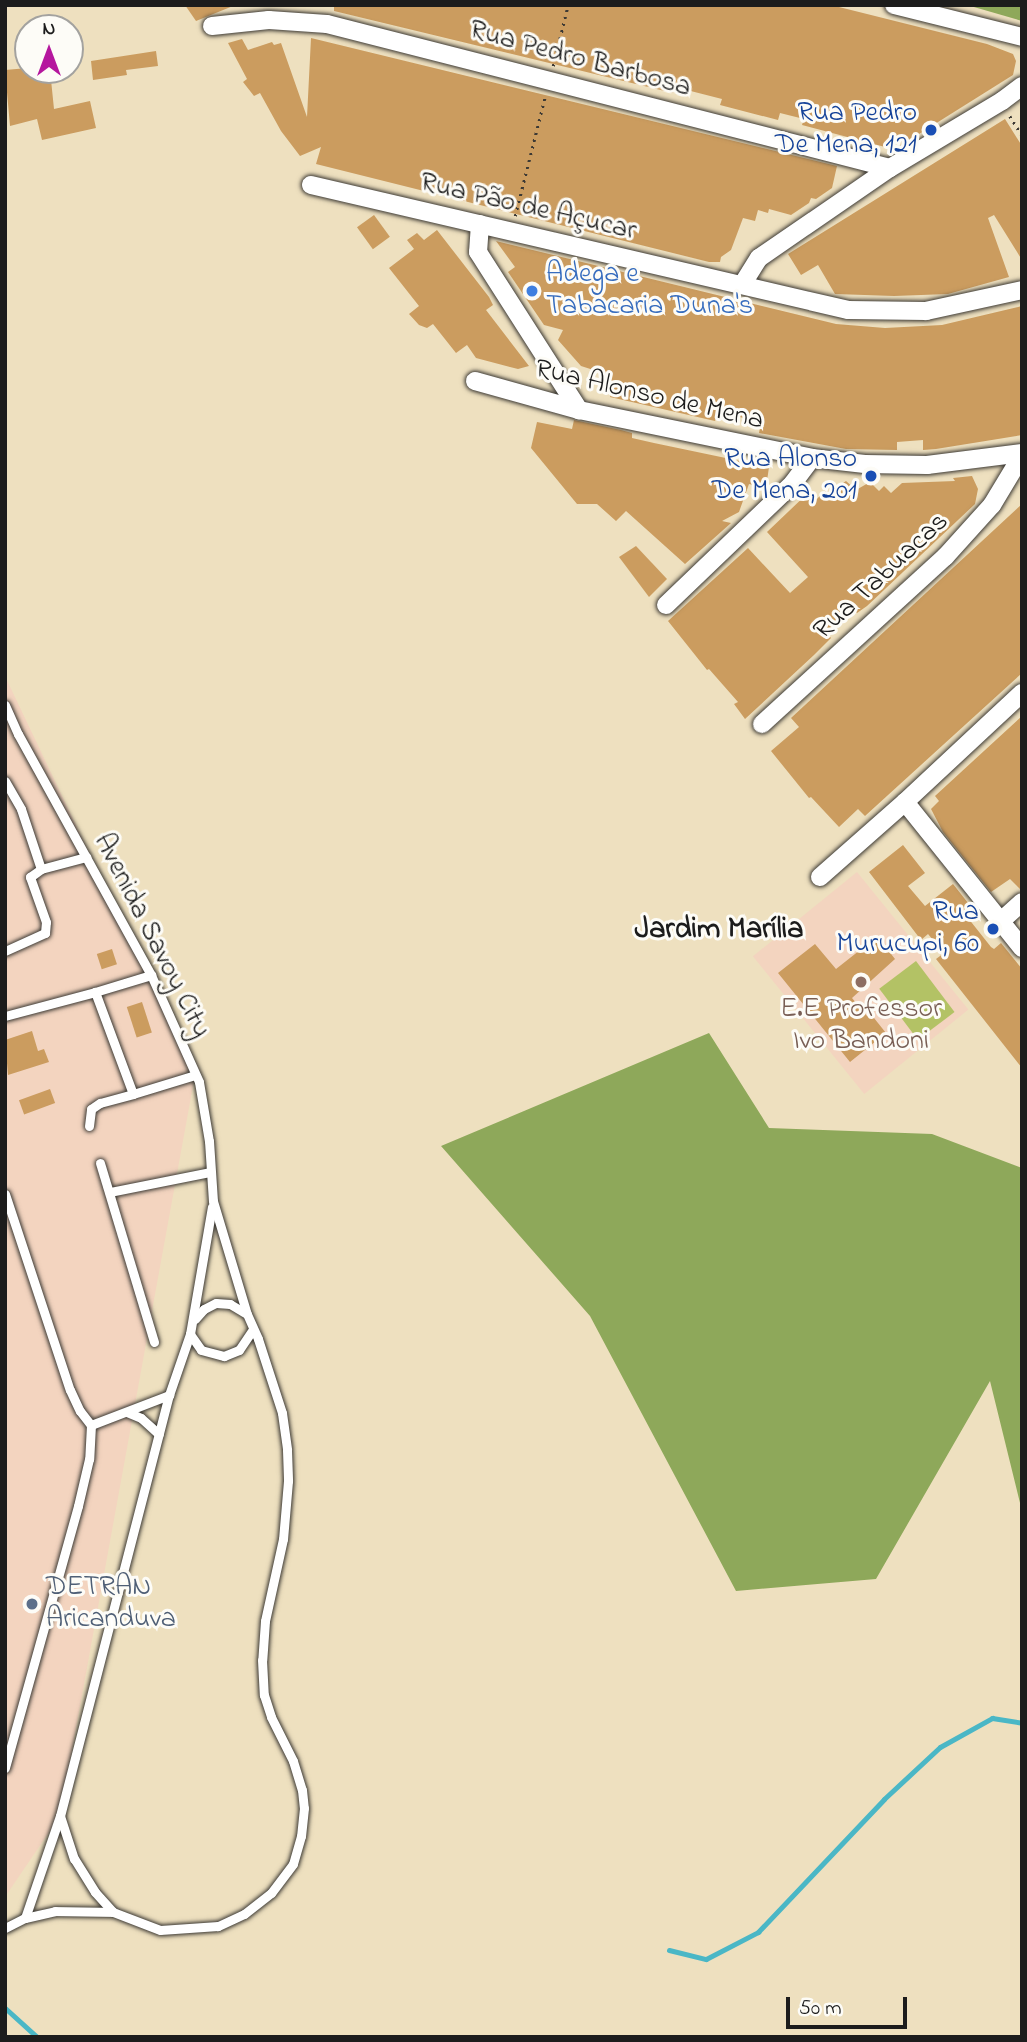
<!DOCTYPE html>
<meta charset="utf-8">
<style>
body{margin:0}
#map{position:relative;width:1027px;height:2042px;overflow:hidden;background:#eee0bf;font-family:"Indie Flower",sans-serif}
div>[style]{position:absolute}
.built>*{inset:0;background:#f3d4bf;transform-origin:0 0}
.green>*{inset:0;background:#b3c265;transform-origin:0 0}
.forest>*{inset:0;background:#8ea85a}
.stream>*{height:5px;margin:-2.5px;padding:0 2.5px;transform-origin:2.5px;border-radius:2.5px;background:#4ab7c6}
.building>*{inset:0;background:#cb9c5f;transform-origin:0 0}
.path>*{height:2.5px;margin-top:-1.25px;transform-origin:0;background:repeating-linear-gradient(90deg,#3c3934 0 2px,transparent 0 7px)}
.roads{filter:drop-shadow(0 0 2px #3c3934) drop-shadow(0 0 2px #3c3934)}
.lane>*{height:9px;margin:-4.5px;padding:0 4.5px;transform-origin:4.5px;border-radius:4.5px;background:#fff}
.street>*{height:18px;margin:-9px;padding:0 9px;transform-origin:9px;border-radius:9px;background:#fff}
.dots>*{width:19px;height:19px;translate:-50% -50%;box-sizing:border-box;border:4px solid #fdfcf7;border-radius:50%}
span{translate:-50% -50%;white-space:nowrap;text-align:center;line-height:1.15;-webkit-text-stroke:6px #fdfcf7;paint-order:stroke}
.street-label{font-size:28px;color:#1c1c1c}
.transit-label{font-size:28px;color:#164399}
.right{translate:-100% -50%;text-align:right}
.shop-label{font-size:28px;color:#366cbe}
.left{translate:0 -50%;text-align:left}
.education-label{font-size:28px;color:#785e54}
.service-label{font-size:28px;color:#4e5e75}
.neighbourhood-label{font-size:30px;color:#1c1c1c;font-weight:700}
.frame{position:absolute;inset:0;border:7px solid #1c1c1c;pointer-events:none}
.north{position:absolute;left:14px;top:14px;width:70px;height:70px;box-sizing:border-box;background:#fdfcf7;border:2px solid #a3a29f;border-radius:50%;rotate:0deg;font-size:19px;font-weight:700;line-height:28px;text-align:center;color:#1c1c1c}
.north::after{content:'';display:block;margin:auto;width:24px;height:32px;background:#b5179e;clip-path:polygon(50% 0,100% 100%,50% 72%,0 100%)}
.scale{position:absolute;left:786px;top:1997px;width:121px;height:32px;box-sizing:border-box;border:4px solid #1c1c1c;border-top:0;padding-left:9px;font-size:21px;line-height:24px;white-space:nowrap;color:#1c1c1c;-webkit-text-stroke:5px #fdfcf7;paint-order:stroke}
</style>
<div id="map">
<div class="built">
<i style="clip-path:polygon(5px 676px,195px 1075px,60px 1816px,5px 1897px)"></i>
<i style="left:857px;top:872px;width:177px;height:134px;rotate:51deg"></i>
</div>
<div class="green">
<i style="left:916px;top:961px;width:64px;height:46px;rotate:53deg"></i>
</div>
<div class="forest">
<i style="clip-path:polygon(967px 5px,1022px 5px,1022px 21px)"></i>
<i style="clip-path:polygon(709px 1033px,769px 1128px,932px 1134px,1022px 1168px,1022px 1511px,990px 1381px,876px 1579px,736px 1591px,590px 1316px,441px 1146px)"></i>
</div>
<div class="stream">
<i style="left:669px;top:1950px;width:38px;rotate:14deg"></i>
<i style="left:706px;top:1959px;width:59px;rotate:-27.4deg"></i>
<i style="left:758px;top:1932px;width:183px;rotate:-46.5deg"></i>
<i style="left:884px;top:1799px;width:76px;rotate:-42.9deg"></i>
<i style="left:940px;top:1747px;width:60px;rotate:-29.1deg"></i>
<i style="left:992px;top:1718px;width:30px;rotate:9deg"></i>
<i style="left:5px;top:2008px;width:43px;rotate:42.2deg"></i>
</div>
<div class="building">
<i style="clip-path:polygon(185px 5px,233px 5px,233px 6px,196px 21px)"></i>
<i style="clip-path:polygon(334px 5px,831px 5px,987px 44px,1013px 54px,1016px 61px,1013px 75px,911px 139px,885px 147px,802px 125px,804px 119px,780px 113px,778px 120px,720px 105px,722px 99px,675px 87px,673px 93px,334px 11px)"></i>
<i style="clip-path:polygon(311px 38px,837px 166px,832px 188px,816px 199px,811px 198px,809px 203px,791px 215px,769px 209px,768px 213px,758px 210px,755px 221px,743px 218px,731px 250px,721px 257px,720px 262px,709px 262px,316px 164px,321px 147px,300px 156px,281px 131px,260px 93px,254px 96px,243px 82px,247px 79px,228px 43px,242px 39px,248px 50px,272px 42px,274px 45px,281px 43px,307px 117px)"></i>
<i style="clip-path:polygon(156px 51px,158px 66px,126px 70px,127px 75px,93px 80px,91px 61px)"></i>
<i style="clip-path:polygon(28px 68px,50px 70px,54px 109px,90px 101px,96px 128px,42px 140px,37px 119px,10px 126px,5px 70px)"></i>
<i style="clip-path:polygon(1005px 119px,1022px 146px,1022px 260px,994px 215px,988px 218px,1009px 277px,948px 294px,894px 296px,835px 294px,818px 265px,801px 275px,788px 254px)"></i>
<i style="left:374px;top:215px;width:27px;height:21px;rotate:54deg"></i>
<i style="clip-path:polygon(437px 230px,489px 297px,493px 305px,486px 310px,529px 366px,518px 369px,476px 358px,467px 345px,456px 353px,433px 324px,427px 328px,419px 325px,409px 314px,419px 306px,389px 268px,414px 249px,407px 240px,417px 233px,424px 240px)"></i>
<i style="clip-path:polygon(496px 241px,836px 324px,885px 328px,942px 325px,1022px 306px,1022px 435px,936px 449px,923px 450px,923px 440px,897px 442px,897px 450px,846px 449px,759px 433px,761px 422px,718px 412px,715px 421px,610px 397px,613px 386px,604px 384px,606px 374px,581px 366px,558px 340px,563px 330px,544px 325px,508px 272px,515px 267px)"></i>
<i style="clip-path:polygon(574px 420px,621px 430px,632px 433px,632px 438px,654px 443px,769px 467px,766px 488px,749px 484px,739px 512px,722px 521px,731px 523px,685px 564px,626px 511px,616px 521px,597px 504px,577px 504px,531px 448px,537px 422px,572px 429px)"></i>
<i style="clip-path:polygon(972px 476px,978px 489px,975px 504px,867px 606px,857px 613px,851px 607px,826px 632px,831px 638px,814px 655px,745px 719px,734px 704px,738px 702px,709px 669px,707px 670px,668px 621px,748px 548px,790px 593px,808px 577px,767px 532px,810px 491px,817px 499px,825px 490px,828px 493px,846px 481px,856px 490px,870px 482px,879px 491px,884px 486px,891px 493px,902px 483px,955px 481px,953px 478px)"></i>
<i style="clip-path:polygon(1022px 504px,1022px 673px,865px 816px,858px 809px,839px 827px,811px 797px,809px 798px,771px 751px,799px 727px,791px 718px)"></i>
<i style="clip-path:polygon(636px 546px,667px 579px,649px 597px,619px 557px)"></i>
<i style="clip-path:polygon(1022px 716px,1022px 891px,1010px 879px,991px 892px,943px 832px,931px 809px,939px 801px,935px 796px)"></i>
<i style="clip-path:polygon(903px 845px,925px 873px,908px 886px,925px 906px,953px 884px,976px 913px,968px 918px,991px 947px,994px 949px,1001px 943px,1022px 969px,1022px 1068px,936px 959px,944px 953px,928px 934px,921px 940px,869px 872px)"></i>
<i style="clip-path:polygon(874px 939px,881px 948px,884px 945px,895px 959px,852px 998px,867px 1016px,870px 1013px,886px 1033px,850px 1062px,778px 973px,815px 944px,836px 969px)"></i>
<i style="left:112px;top:949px;width:16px;height:16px;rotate:72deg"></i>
<i style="left:142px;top:1002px;width:32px;height:16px;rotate:72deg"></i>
<i style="clip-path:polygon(32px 1031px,38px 1051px,44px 1049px,49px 1062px,8px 1075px,5px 1040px)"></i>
<i style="left:50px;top:1089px;width:15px;height:33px;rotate:70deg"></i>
</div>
<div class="path">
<i style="left:553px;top:66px;width:63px;rotate:-76.2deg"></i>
<i style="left:1010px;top:116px;width:22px;rotate:58deg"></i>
<i style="left:515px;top:216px;width:123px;rotate:-75.9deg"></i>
</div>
<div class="roads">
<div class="lane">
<i style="left:5px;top:705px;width:32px;rotate:66deg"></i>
<i style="left:18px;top:734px;width:275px;rotate:61.1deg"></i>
<i style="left:151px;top:975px;width:117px;rotate:65.8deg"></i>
<i style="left:199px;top:1082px;width:60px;rotate:80.4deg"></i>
<i style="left:209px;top:1141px;width:60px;rotate:86.2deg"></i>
<i style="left:213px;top:1201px;width:118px;rotate:73.3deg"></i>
<i style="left:247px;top:1314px;width:27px;rotate:66deg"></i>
<i style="left:258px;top:1339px;width:78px;rotate:72deg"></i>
<i style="left:282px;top:1413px;width:37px;rotate:82deg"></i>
<i style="left:287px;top:1450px;width:31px;rotate:88deg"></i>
<i style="left:288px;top:1481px;width:58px;rotate:94.9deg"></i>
<i style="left:283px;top:1539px;width:84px;rotate:102.4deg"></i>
<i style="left:265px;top:1621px;width:39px;rotate:94deg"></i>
<i style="left:262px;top:1660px;width:35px;rotate:87deg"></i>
<i style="left:264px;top:1695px;width:23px;rotate:72deg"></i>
<i style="left:271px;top:1717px;width:49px;rotate:63.4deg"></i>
<i style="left:293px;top:1761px;width:30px;rotate:73deg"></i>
<i style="left:302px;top:1790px;width:18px;rotate:84deg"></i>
<i style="left:304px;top:1808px;width:28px;rotate:96deg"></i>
<i style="left:301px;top:1836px;width:29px;rotate:106deg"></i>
<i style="left:293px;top:1864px;width:36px;rotate:127deg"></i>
<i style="left:271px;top:1893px;width:34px;rotate:142deg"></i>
<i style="left:244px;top:1914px;width:29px;rotate:155deg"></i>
<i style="left:218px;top:1926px;width:58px;rotate:176.1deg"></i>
<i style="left:160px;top:1930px;width:50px;rotate:-159deg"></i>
<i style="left:113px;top:1912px;width:27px;rotate:-132deg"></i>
<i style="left:95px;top:1892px;width:39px;rotate:-122deg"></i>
<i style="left:74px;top:1859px;width:45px;rotate:-108deg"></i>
<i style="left:5px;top:781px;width:32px;rotate:60deg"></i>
<i style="left:21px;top:809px;width:63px;rotate:71.6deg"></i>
<i style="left:41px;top:869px;width:47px;rotate:-14.9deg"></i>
<i style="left:5px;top:951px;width:44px;rotate:-24.2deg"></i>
<i style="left:45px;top:933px;width:11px;rotate:-85deg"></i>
<i style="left:46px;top:922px;width:48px;rotate:-109.6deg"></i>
<i style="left:30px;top:877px;width:14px;rotate:-36deg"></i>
<i style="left:5px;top:1016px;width:93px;rotate:-14.9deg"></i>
<i style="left:133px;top:1094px;width:65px;rotate:-17deg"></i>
<i style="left:89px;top:1126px;width:17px;rotate:-83deg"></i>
<i style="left:91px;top:1109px;width:11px;rotate:-34deg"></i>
<i style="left:100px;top:1103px;width:34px;rotate:-15deg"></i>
<i style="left:133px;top:1094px;width:109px;rotate:-110.4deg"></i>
<i style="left:95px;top:992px;width:59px;rotate:-16.9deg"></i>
<i style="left:100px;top:1163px;width:187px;rotate:73.2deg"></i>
<i style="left:110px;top:1192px;width:102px;rotate:-11.3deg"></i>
<i style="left:5px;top:1194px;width:206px;rotate:71.7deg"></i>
<i style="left:70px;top:1390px;width:23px;rotate:65deg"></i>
<i style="left:80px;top:1411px;width:18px;rotate:52deg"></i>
<i style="left:91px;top:1425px;width:34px;rotate:93deg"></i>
<i style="left:89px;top:1459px;width:48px;rotate:103.2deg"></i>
<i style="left:78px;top:1506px;width:272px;rotate:105.6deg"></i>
<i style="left:195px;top:1319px;width:13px;rotate:-48deg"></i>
<i style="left:204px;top:1309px;width:13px;rotate:-27deg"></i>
<i style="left:216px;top:1303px;width:14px;rotate:4deg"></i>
<i style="left:230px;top:1304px;width:17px;rotate:31deg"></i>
<i style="left:190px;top:1334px;width:19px;rotate:55deg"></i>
<i style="left:201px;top:1350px;width:24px;rotate:15deg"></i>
<i style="left:224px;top:1356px;width:16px;rotate:-22deg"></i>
<i style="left:239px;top:1350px;width:25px;rotate:-56deg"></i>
<i style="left:127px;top:1412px;width:15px;rotate:23deg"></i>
<i style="left:141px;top:1418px;width:24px;rotate:42deg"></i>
<i style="left:91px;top:1425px;width:84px;rotate:-21deg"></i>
<i style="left:25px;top:1918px;width:108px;rotate:-71.1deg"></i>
<i style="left:60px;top:1816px;width:435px;rotate:-75.5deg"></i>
<i style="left:169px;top:1395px;width:65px;rotate:-71deg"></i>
<i style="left:190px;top:1334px;width:129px;rotate:-80.2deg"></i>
<i style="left:5px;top:1928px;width:22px;rotate:-27deg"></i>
<i style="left:25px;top:1918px;width:31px;rotate:-13deg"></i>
<i style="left:55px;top:1911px;width:58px;rotate:1deg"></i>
</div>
<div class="street">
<i style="left:894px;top:5px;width:132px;rotate:14deg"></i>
<i style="left:212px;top:26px;width:57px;rotate:-6deg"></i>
<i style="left:269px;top:20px;width:58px;rotate:3.9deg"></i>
<i style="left:327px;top:24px;width:581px;rotate:14.35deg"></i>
<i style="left:311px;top:185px;width:551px;rotate:13.1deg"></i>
<i style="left:848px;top:310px;width:78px;rotate:0.7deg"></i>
<i style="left:926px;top:311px;width:98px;rotate:-12.3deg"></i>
<i style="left:480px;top:224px;width:28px;rotate:94deg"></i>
<i style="left:478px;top:252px;width:188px;rotate:57.4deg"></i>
<i style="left:742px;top:285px;width:32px;rotate:-58deg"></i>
<i style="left:759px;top:258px;width:159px;rotate:-34.5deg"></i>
<i style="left:890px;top:168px;width:131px;rotate:-30.9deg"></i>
<i style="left:1002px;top:101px;width:25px;rotate:-37deg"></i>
<i style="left:475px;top:381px;width:108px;rotate:15.6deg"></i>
<i style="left:579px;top:410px;width:238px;rotate:11.6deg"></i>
<i style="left:812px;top:458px;width:53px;rotate:6.5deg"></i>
<i style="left:865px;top:464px;width:62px;rotate:0.9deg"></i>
<i style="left:927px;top:465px;width:96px;rotate:-7.2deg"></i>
<i style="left:666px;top:605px;width:176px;rotate:-43.8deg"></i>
<i style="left:793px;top:483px;width:31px;rotate:-53deg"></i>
<i style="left:762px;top:724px;width:248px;rotate:-42.4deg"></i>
<i style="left:945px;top:557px;width:70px;rotate:-47.9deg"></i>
<i style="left:992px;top:505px;width:58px;rotate:-59deg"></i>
<i style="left:905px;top:802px;width:187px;rotate:51.3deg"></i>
<i style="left:820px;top:877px;width:113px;rotate:-41.4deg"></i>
<i style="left:905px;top:802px;width:160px;rotate:-43deg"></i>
<i style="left:1001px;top:921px;width:28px;rotate:-42deg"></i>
</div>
</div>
<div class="dots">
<i style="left:931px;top:130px;background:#1a4fb4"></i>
<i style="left:532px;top:291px;background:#3f7fe0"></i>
<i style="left:871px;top:476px;background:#1a4fb4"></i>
<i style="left:993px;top:929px;background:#1a4fb4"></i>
<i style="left:861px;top:982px;background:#8d6e63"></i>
<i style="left:32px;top:1604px;background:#5c6f8a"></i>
</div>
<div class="street-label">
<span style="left:580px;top:60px;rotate:15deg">Rua Pedro Barbosa</span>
<span style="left:528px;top:208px;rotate:13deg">Rua Pão de Açucar</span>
<span style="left:649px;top:396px;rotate:13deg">Rua Alonso de Mena</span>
<span style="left:882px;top:577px;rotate:-43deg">Rua Tabuacas</span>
<span style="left:151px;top:936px;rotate:63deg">Avenida Savoy City</span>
</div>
<div class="transit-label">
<span class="right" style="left:917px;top:130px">Rua Pedro<br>De Mena, 121</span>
<span class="right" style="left:857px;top:476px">Rua Alonso<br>De Mena, 201</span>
<span class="right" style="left:979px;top:929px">Rua<br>Murucupi, 60</span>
</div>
<div class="shop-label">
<span class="left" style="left:546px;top:291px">Adega e<br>Tabacaria Duna's</span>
</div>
<div class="education-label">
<span style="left:861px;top:1026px">E.E Professor<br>Ivo Bandoni</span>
</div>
<div class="service-label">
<span class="left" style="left:46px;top:1604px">DETRAN<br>Aricanduva</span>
</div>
<div class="neighbourhood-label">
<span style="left:719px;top:930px">Jardim Marília</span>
</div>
<div class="frame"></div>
<div class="north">N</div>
<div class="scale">50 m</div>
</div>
